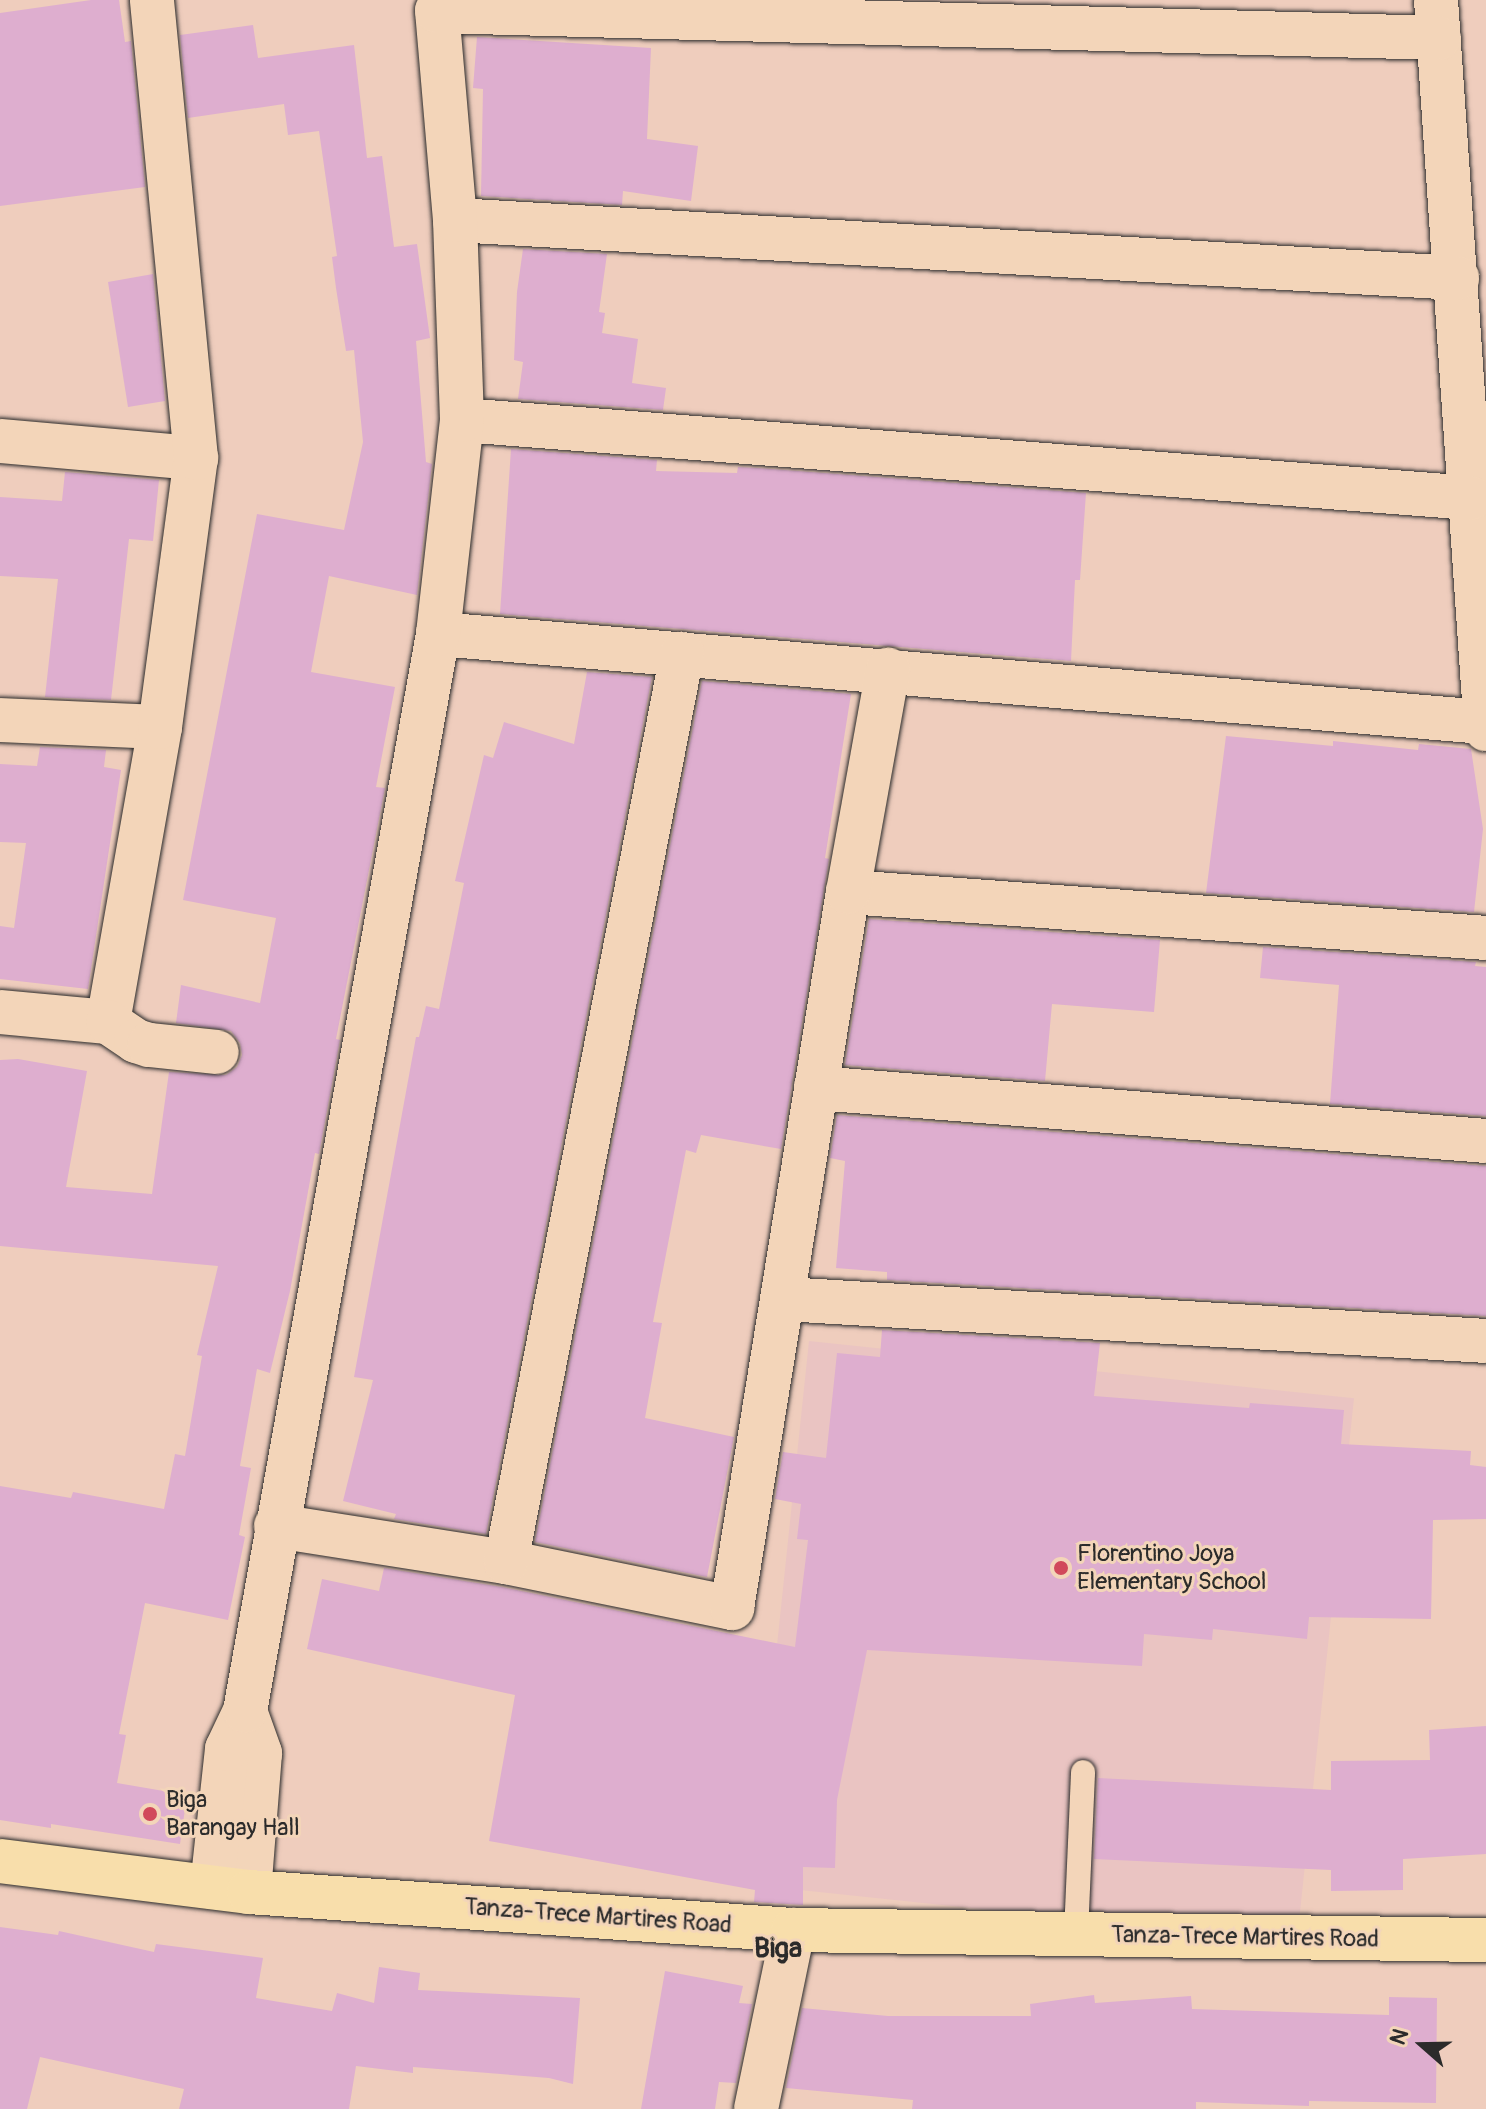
<!DOCTYPE html>
<style>
body{margin:0}
#map{position:relative;width:1486px;height:2109px;overflow:hidden;background:#efcdbd;font-family:Pangolin,sans-serif}
div>[style]{position:absolute}
.built>*{inset:0;background:#eac4c2;transform-origin:0 0}
.building>*{inset:0;background:#deaecf}
.roads{filter:drop-shadow(0 0 2px #2b2b2b) drop-shadow(0 0 2px #2b2b2b)}
.service>*{height:24px;margin:-12px;padding:0 12px;transform-origin:12px;border-radius:12px;background:#f3d5b9}
.minor>*{height:44px;margin:-22px;padding:0 22px;transform-origin:22px;border-radius:22px;background:#f3d5b9}
.tertiary>*{height:44px;margin:-22px;padding:0 22px;transform-origin:22px;border-radius:22px;background:#f3d5b9}
.primary>*{height:44px;margin:-22px;padding:0 22px;transform-origin:22px;border-radius:22px;background:#f8deab}
.dots>*{width:22px;height:22px;translate:-50% -50%;box-sizing:border-box;border:4px solid #f3d5b9;border-radius:50%}
span{translate:-50% -50%;white-space:nowrap;text-align:center;line-height:1.15;-webkit-text-stroke:6px #f3d5b9;paint-order:stroke}
.poi-label{font-size:24px;color:#2b2b2b}
.left{translate:0 -50%;text-align:left}
.street-label{font-size:24px;color:#2b2b2b}
.quarter-label{font-size:28px;color:#2b2b2b;font-weight:700}
.north{position:absolute;left:1382px;top:2005px;width:80px;height:80px;-webkit-text-stroke:6px #f3d5b9;paint-order:stroke;rotate:290deg;font-size:22px;font-weight:700;line-height:32px;text-align:center;color:#2b2b2b}
.north::after{content:'';display:block;margin:auto;width:28px;height:36px;background:#2b2b2b;clip-path:polygon(50% 0,100% 100%,50% 72%,0 100%)}
</style>
<div id="map">
<div class="built">
<i style="left:809px;top:1341px;width:548px;height:547px;rotate:6deg"></i>
</div>
<div class="building">
<i style="clip-path:polygon(91px 0,119px 0,125px 42px,131px 41px,145px 187px,0 206px,0 13px)"></i>
<i style="clip-path:polygon(253px 25px,258px 58px,354px 45px,367px 158px,382px 156px,394px 247px,417px 244px,430px 338px,416px 341px,426px 462px,432px 464px,417px 595px,329px 576px,311px 672px,395px 687px,376px 787px,385px 788px,336px 1039px,340px 1040px,319px 1154px,315px 1153px,290px 1291px,270px 1373px,257px 1369px,240px 1466px,251px 1468px,239px 1535px,245px 1537px,228px 1620px,145px 1603px,119px 1734px,126px 1735px,117px 1783px,187px 1795px,180px 1844px,51px 1824px,51px 1828px,0 1820px,0 1486px,71px 1498px,73px 1492px,164px 1509px,175px 1454px,185px 1456px,202px 1356px,197px 1355px,218px 1266px,0 1246px,0 1060px,18px 1059px,87px 1071px,66px 1187px,152px 1194px,169px 1072px,226px 1075px,237px 1067px,242px 1055px,240px 1043px,231px 1031px,176px 1023px,181px 985px,260px 1003px,276px 918px,183px 900px,257px 514px,344px 530px,363px 442px,354px 350px,346px 351px,336px 288px,332px 257px,337px 256px,319px 131px,288px 135px,284px 104px,188px 118px,180px 35px)"></i>
<i style="clip-path:polygon(477px 37px,651px 48px,647px 139px,698px 146px,691px 201px,623px 191px,622px 205px,481px 196px,483px 89px,473px 88px)"></i>
<i style="clip-path:polygon(523px 249px,607px 254px,599px 312px,605px 313px,602px 333px,638px 339px,632px 383px,666px 388px,663px 410px,518px 399px,523px 362px,514px 360px,517px 292px)"></i>
<i style="clip-path:polygon(153px 274px,165px 401px,128px 407px,108px 282px)"></i>
<i style="clip-path:polygon(511px 449px,657px 460px,656px 471px,737px 473px,738px 467px,758px 468px,1086px 493px,1080px 580px,1075px 580px,1071px 661px,500px 614px)"></i>
<i style="clip-path:polygon(65px 472px,159px 480px,153px 541px,129px 539px,111px 700px,45px 697px,58px 579px,0 576px,0 497px,62px 501px)"></i>
<i style="clip-path:polygon(587px 672px,652px 677px,486px 1534px,394px 1519px,396px 1514px,343px 1501px,373px 1380px,354px 1377px,416px 1037px,419px 1037px,426px 1006px,439px 1009px,464px 883px,455px 881px,484px 755px,493px 758px,504px 722px,574px 744px)"></i>
<i style="clip-path:polygon(702px 681px,851px 694px,825px 858px,829px 859px,781px 1149px,701px 1135px,696px 1153px,686px 1150px,653px 1322px,662px 1323px,645px 1418px,734px 1437px,707px 1577px,535px 1542px)"></i>
<i style="clip-path:polygon(1226px 736px,1333px 746px,1333px 741px,1418px 750px,1419px 744px,1471px 749px,1483px 829px,1474px 912px,1206px 893px)"></i>
<i style="clip-path:polygon(40px 747px,106px 750px,104px 767px,121px 770px,88px 989px,0 979px,0 926px,14px 928px,26px 843px,0 842px,0 764px,37px 766px)"></i>
<i style="clip-path:polygon(869px 919px,1160px 940px,1154px 1012px,1052px 1004px,1045px 1081px,845px 1065px)"></i>
<i style="clip-path:polygon(1263px 947px,1476px 962px,1475px 966px,1486px 967px,1486px 1116px,1330px 1104px,1339px 985px,1260px 978px)"></i>
<i style="clip-path:polygon(837px 1115px,1486px 1166px,1486px 1316px,887px 1280px,887px 1272px,836px 1268px,845px 1161px,830px 1158px)"></i>
<i style="clip-path:polygon(882px 1330px,1100px 1343px,1094px 1396px,1249px 1408px,1250px 1403px,1344px 1410px,1341px 1444px,1471px 1451px,1470px 1465px,1486px 1467px,1486px 1519px,1433px 1520px,1431px 1619px,1309px 1617px,1307px 1639px,1213px 1629px,1212px 1640px,1144px 1634px,1142px 1666px,867px 1650px,837px 1800px,835px 1868px,803px 1867px,803px 1905px,754px 1902px,755px 1890px,489px 1841px,515px 1695px,307px 1649px,322px 1579px,379px 1591px,384px 1568px,502px 1587px,795px 1647px,808px 1540px,797px 1539px,801px 1504px,775px 1499px,783px 1452px,826px 1458px,837px 1353px,880px 1357px)"></i>
<i style="clip-path:polygon(1486px 1726px,1486px 1854px,1403px 1859px,1403px 1890px,1331px 1891px,1331px 1870px,1094px 1859px,1098px 1778px,1331px 1790px,1331px 1761px,1430px 1760px,1429px 1730px)"></i>
<i style="clip-path:polygon(0 1927px,58px 1935px,59px 1931px,154px 1952px,156px 1944px,263px 1958px,256px 1998px,332px 2011px,337px 1993px,374px 2003px,379px 1967px,420px 1973px,418px 1990px,580px 1998px,573px 2084px,549px 2078px,413px 2067px,413px 2073px,356px 2066px,349px 2109px,179px 2109px,184px 2089px,40px 2057px,27px 2109px,0 2109px)"></i>
<i style="clip-path:polygon(665px 1971px,743px 1986px,739px 2003px,752px 2004px,736px 2083px,719px 2082px,715px 2109px,641px 2109px)"></i>
<i style="clip-path:polygon(1094px 1995px,1095px 2003px,1191px 1996px,1192px 2009px,1389px 2015px,1389px 1997px,1437px 1998px,1436px 2103px,1309px 2101px,1309px 2106px,1196px 2102px,1196px 2109px,912px 2109px,913px 2100px,786px 2088px,802px 2008px,888px 2016px,1031px 2016px,1030px 2004px)"></i>
</div>
<div class="roads">
<div class="service">
<i style="left:1076px;top:1934px;width:162px;rotate:-87.5deg"></i>
</div>
<div class="minor">
<i style="left:1436px;top:0;width:731px;rotate:86.08deg"></i>
<i style="left:455px;top:220px;width:1004px;rotate:3.31deg"></i>
<i style="left:462px;top:420px;width:1012px;rotate:4.42deg"></i>
<i style="left:0;top:441px;width:197px;rotate:5deg"></i>
<i style="left:438px;top:634px;width:1050px;rotate:4.81deg"></i>
<i style="left:0;top:720px;width:160px;rotate:2.5deg"></i>
<i style="left:848px;top:892px;width:640px;rotate:4.12deg"></i>
<i style="left:0;top:1012px;width:108px;rotate:5.3deg"></i>
<i style="left:108px;top:1022px;width:300px;rotate:-80deg"></i>
<i style="left:160px;top:727px;width:271px;rotate:-82.4deg"></i>
<i style="left:196px;top:458px;width:460px;rotate:-95.5deg"></i>
<i style="left:108px;top:1022px;width:34px;rotate:34deg"></i>
<i style="left:136px;top:1041px;width:14px;rotate:17deg"></i>
<i style="left:149px;top:1045px;width:68px;rotate:5.9deg"></i>
<i style="left:816px;top:1088px;width:672px;rotate:4.52deg"></i>
<i style="left:784px;top:1299px;width:703px;rotate:3.42deg"></i>
<i style="left:276px;top:1526px;width:233px;rotate:8.9deg"></i>
<i style="left:506px;top:1562px;width:231px;rotate:11.5deg"></i>
<i style="left:732px;top:1608px;width:725px;rotate:-80.8deg"></i>
<i style="left:848px;top:892px;width:226px;rotate:-79.8deg"></i>
<i style="left:506px;top:1562px;width:925px;rotate:-79.03deg"></i>
<i style="left:245px;top:1711px;width:45px;rotate:70.3deg"></i>
<i style="left:260px;top:1753px;width:139px;rotate:94.5deg"></i>
<i style="left:212px;top:1887px;width:139px;rotate:-83.8deg"></i>
<i style="left:227px;top:1749px;width:42px;rotate:-64.7deg"></i>
<i style="left:245px;top:1711px;width:1094px;rotate:-79.84deg"></i>
<i style="left:438px;top:634px;width:215px;rotate:-83.6deg"></i>
<i style="left:462px;top:420px;width:200px;rotate:-92deg"></i>
<i style="left:455px;top:220px;width:210px;rotate:-94.9deg"></i>
<i style="left:437px;top:11px;width:1002px;rotate:1.54deg"></i>
</div>
<div class="tertiary">
<i style="left:756px;top:2109px;width:183px;rotate:-78.3deg"></i>
</div>
<div class="primary">
<i style="left:0;top:1861px;width:251px;rotate:7.1deg"></i>
<i style="left:249px;top:1892px;width:545px;rotate:4deg"></i>
<i style="left:793px;top:1930px;width:693px;rotate:0.83deg"></i>
</div>
</div>
<div class="dots">
<i style="left:1061px;top:1568px;background:#d1495b"></i>
<i style="left:150px;top:1814px;background:#d1495b"></i>
</div>
<div class="poi-label">
<span class="left" style="left:1077px;top:1568px">Florentino Joya<br>Elementary School</span>
<span class="left" style="left:166px;top:1814px">Biga<br>Barangay Hall</span>
</div>
<div class="street-label">
<span style="left:598px;top:1916px;rotate:4deg">Tanza-Trece Martires Road</span>
<span style="left:1245px;top:1937px;rotate:1deg">Tanza-Trece Martires Road</span>
</div>
<div class="quarter-label">
<span style="left:778px;top:1949px">Biga</span>
</div>
<div class="north">N</div>
</div>
